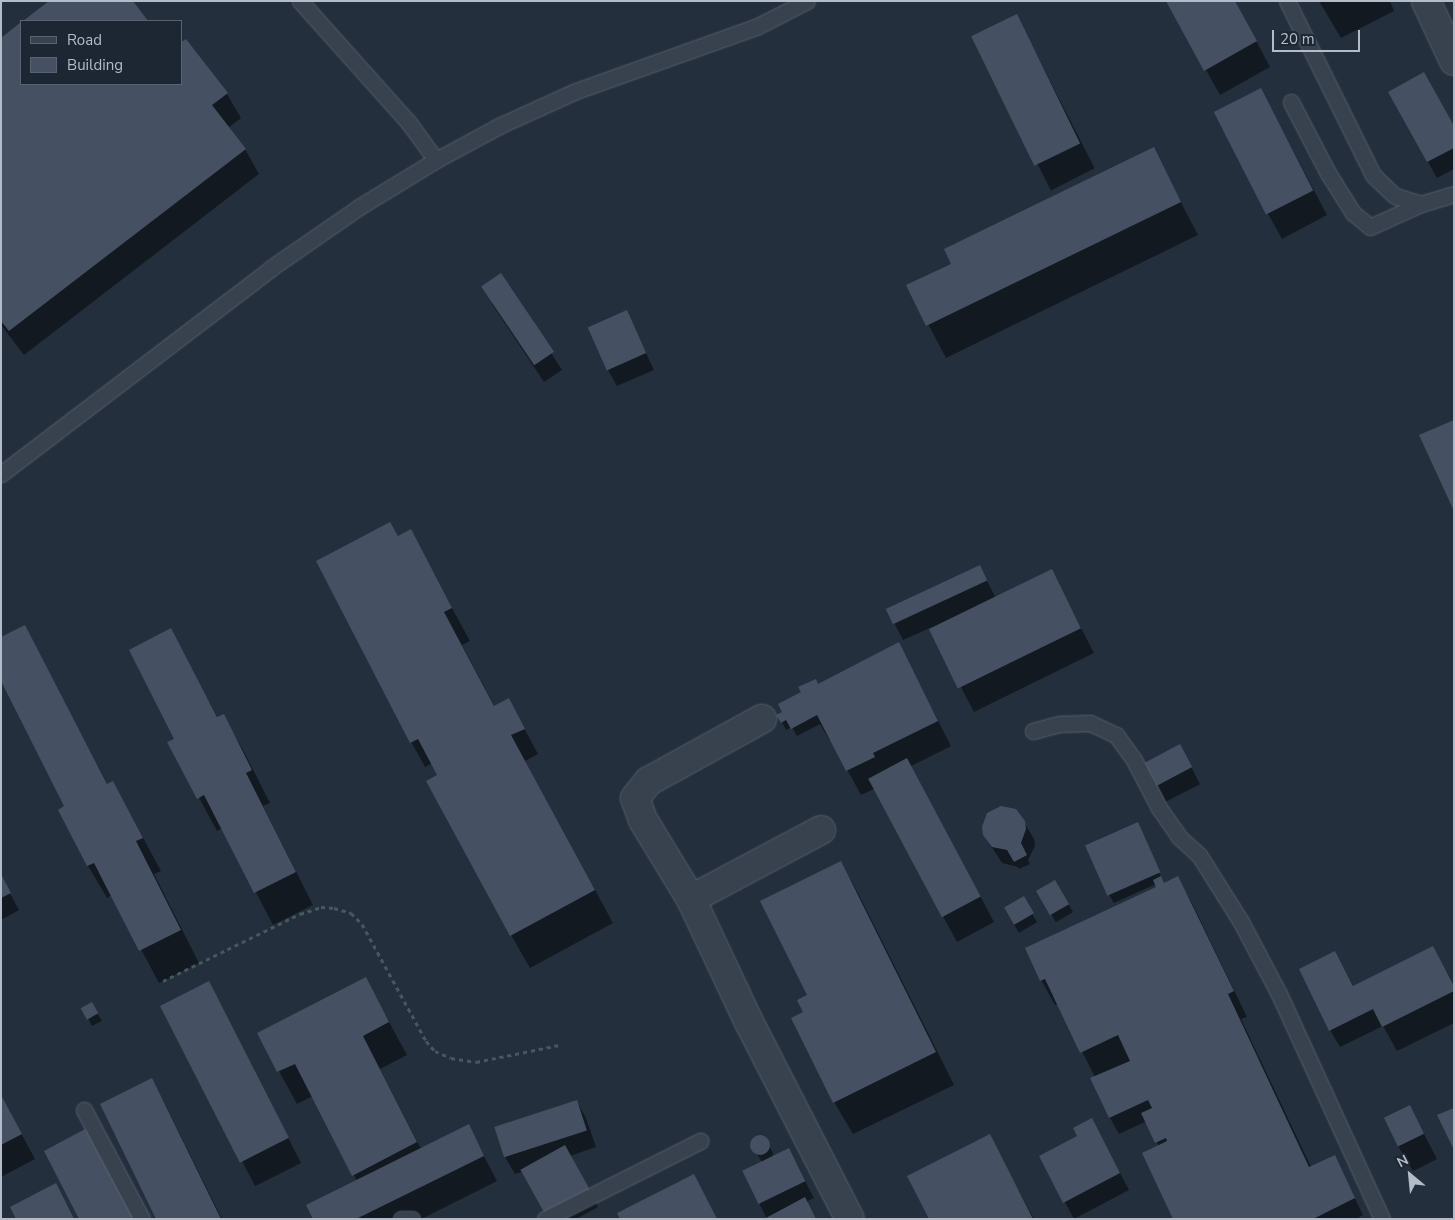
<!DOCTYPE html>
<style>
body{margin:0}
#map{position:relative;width:1455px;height:1220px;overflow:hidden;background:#242f3e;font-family:"Nunito Sans",sans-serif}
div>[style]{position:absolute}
.shadow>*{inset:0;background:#0007;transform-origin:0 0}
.building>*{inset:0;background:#455162;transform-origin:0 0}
.round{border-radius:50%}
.path>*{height:3px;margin-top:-1.5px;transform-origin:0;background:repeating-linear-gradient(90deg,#44595c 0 4px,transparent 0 8px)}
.roads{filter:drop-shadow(0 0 1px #565f6c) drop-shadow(0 0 1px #565f6c)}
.lane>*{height:15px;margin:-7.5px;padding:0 7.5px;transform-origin:7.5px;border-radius:7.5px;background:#38414e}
.street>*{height:28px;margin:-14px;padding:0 14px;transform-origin:14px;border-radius:14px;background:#38414e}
span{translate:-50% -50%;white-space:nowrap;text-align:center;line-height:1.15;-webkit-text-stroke:4.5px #1d2633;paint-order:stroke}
.frame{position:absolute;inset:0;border:2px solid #b4bcc9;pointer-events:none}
.legend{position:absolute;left:20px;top:20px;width:162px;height:65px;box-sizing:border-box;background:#1d2633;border:1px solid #59626f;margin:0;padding:6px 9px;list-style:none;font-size:15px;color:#b4bcc9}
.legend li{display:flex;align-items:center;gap:10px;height:25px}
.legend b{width:25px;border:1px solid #59626f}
.north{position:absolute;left:1385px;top:1150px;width:50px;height:50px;-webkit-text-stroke:4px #1d2633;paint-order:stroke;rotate:332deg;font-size:14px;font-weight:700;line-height:20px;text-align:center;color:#b4bcc9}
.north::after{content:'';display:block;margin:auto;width:18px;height:22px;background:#b4bcc9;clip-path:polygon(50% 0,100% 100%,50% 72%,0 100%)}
.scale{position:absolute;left:1272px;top:30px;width:88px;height:22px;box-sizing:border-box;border:2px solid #b4bcc9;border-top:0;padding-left:6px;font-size:15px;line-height:18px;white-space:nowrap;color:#b4bcc9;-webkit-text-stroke:4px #1d2633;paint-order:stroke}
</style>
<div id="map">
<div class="shadow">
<i style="clip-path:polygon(51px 1px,131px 1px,146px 21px,25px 21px)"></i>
<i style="clip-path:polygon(1235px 1px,1270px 67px,1220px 95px,1206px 70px)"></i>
<i style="clip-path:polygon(1319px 1px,1390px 1px,1394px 11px,1341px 38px)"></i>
<i style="left:1017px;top:16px;width:171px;height:49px;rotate:63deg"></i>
<i style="clip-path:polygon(21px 24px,21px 84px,181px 84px,227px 94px,241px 118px,228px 128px,245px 149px,259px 174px,24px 355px,1px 325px,1px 39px)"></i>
<i style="clip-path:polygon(1261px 90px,1327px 215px,1282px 239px,1268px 214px)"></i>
<i style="clip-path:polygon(1389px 92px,1454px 127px,1454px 169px,1437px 178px)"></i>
<i style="clip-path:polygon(1153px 149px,1198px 235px,946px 358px,908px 286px,953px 264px)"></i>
<i style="clip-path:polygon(501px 275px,562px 370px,544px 382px,492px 304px)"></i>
<i style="clip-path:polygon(626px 311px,654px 370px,617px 386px,608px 370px)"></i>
<i style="clip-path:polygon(410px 531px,470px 641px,462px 645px,495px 707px,509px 700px,538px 754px,525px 761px,613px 923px,530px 968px,511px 935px,433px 763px,425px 767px,399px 720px,398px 538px)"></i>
<i style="clip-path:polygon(979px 566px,996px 598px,1051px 570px,1094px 653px,974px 712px,930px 628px,903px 640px,887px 609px)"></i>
<i style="clip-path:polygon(171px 630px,218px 718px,223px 716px,242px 748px,270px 803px,263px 806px,313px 905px,273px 925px,222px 828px,217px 831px,169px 742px,176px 739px)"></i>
<i style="clip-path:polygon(899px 644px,951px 746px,911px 766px,994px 922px,957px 942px,874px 789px,861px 795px,831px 740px,830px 741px,820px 724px,797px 736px,792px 727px,786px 730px,778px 715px,818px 685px)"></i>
<i style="clip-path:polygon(70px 713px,108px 785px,113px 782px,161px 871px,154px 874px,199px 963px,159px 983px,112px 895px,107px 898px,88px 866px,60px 810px,66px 807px)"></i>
<i style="left:1180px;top:745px;width:44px;height:38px;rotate:63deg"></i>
<i style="clip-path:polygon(1024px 822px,1034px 839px,1035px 846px,1028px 860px,1030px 864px,1019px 869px,1018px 867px,1002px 863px,984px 835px)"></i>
<i style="clip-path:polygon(1142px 832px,1164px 884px,1177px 878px,1192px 903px,1247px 1017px,1241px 1019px,1311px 1167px,1334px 1156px,1363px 1215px,1356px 1219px,1175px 1219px,1159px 1147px,1147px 1121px,1119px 1134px,1110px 1118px,1095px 1077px,1058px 1004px,1055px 1005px,1041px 980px,1158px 887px,1156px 884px,1114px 903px,1109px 895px)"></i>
<i style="clip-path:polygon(841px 862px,859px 895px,954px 1085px,853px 1134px,834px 1102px,804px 1012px)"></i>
<i style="clip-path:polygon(1px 877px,19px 910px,1px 920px)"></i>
<i style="left:1055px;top:882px;width:35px;height:20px;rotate:59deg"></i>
<i style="left:1023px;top:898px;width:28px;height:21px;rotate:60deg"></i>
<i style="clip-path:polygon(1433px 947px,1454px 985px,1454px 1023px,1397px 1051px,1383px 1026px,1340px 1047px,1330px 1030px,1335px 952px,1354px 987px)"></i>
<i style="clip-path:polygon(365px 978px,407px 1055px,380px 1069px,421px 1149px,468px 1126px,497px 1181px,421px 1219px,314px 1219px,357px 1181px,313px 1096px,297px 1104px,258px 1033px)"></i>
<i style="clip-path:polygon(92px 1004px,102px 1021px,92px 1026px,83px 1008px)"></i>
<i style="clip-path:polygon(162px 1007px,222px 1008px,301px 1163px,255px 1186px)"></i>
<i style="clip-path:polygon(151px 1080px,165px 1104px,222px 1219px,158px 1219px)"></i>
<i style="clip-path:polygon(1px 1096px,35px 1159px,1px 1177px)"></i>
<i style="clip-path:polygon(577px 1102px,586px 1118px,596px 1147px,570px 1156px,598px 1207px,576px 1219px,548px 1219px,522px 1172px,515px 1174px,505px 1157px)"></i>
<i style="clip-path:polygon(1410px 1107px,1437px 1159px,1413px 1171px,1398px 1146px)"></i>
<i style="clip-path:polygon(989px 1136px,1034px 1219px,931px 1219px)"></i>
<i style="clip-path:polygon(759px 1137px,765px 1139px,773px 1153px,772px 1157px,788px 1149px,814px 1198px,806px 1202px,816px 1219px,767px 1219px,759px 1203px,762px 1162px,752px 1146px,754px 1139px)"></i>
<i style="clip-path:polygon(1101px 1137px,1129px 1190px,1074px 1219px,1040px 1156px)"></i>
</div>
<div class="building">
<i style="clip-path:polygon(49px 1px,133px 1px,148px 21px,23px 21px)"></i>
<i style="clip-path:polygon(1166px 1px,1235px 1px,1257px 41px,1204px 71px)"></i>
<i style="left:1017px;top:14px;width:144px;height:51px;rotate:64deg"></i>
<i style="clip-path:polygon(21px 22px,21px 84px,181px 84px,181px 42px,186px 39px,228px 93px,212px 105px,246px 149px,9px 331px,1px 321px,1px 38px)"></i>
<i style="clip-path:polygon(1424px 72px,1454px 126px,1454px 148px,1427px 162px,1388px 92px)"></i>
<i style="left:1261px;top:88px;width:115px;height:53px;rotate:63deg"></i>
<i style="clip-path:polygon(1154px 147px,1181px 202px,926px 326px,906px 285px,951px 264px,944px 249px)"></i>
<i style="left:501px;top:273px;width:95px;height:24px;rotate:56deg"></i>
<i style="left:627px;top:310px;width:47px;height:43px;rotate:66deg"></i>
<i style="clip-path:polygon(1454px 420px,1454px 511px,1419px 435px)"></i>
<i style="clip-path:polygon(390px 522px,398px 536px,411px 529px,452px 608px,444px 612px,494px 706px,509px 698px,525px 729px,511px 735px,595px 890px,510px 936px,426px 781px,437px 775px,418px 739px,410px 743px,316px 561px)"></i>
<i style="left:980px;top:565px;width:17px;height:104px;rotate:65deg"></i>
<i style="left:1052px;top:569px;width:66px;height:137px;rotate:64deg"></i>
<i style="clip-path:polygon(25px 625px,107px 784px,113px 781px,143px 838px,136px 841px,181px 930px,139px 951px,94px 863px,87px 866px,58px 810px,64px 806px,1px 681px,1px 637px)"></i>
<i style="clip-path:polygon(171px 628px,217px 717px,224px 714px,252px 770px,246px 773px,296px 872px,254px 893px,204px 795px,197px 799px,167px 742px,174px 739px,129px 650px)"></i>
<i style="clip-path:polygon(899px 642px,938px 721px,873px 753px,875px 757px,846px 771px,817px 715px,791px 729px,786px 720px,781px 723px,776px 715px,782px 712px,778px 704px,801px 692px,798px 687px,816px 679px,818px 684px)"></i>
<i style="left:1180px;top:744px;width:26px;height:40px;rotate:62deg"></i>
<i style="left:907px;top:758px;width:157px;height:44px;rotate:62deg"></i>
<i style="clip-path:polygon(1001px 806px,1016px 809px,1025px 821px,1026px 829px,1021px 843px,1027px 855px,1014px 862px,1007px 850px,992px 847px,983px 835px,982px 827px,987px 813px)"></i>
<i style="left:1138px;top:822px;width:55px;height:58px;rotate:66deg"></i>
<i style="clip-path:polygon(841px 861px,936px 1052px,833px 1103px,791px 1018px,803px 1012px,797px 1000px,807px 995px,760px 901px)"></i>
<i style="clip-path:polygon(1px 874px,11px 893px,1px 898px)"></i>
<i style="clip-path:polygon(1161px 876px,1164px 883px,1178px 876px,1234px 991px,1228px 994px,1309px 1167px,1335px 1155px,1355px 1198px,1313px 1219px,1173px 1219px,1142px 1153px,1167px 1141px,1166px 1138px,1155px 1143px,1141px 1113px,1152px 1108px,1148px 1100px,1109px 1118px,1090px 1078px,1130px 1061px,1118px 1035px,1080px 1053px,1045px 979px,1040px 981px,1025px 948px,1156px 887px,1153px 880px)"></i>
<i style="left:1055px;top:880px;width:28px;height:22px;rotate:60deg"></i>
<i style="left:1024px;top:896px;width:20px;height:23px;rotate:60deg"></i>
<i style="clip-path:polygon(1433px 946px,1454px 986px,1454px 991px,1382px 1027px,1373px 1009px,1329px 1031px,1299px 969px,1335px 951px,1353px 986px)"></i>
<i style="clip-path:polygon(366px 977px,389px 1022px,363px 1036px,417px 1142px,352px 1176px,295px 1064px,277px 1072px,257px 1033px)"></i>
<i style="left:209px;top:981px;width:176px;height:55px;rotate:63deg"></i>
<i style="left:92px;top:1002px;width:13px;height:13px;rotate:61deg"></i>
<i style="clip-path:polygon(152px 1078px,221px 1219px,156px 1219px,100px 1104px)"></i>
<i style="clip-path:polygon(1px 1095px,22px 1134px,1px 1145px)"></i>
<i style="left:577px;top:1100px;width:32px;height:87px;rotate:72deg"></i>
<i style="left:1410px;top:1105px;width:32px;height:29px;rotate:64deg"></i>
<i style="clip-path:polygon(1454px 1108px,1454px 1150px,1437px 1115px)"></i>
<i style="clip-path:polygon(1092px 1118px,1120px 1173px,1063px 1203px,1039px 1156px,1077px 1136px,1073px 1128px)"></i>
<i style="clip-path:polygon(469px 1124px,484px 1156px,356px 1219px,313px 1219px,306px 1205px)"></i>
<i style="clip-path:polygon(87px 1128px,134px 1219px,79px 1219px,44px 1151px)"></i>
<i style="clip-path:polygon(990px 1134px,1033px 1219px,929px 1219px,907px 1176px)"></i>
<i class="round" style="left:750px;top:1135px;width:20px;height:20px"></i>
<i style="left:565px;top:1145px;width:51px;height:51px;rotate:61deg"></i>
<i style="left:789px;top:1148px;width:37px;height:52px;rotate:64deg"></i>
<i style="clip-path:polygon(694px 1174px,717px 1219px,620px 1219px,617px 1213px)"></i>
<i style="clip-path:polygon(56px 1183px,74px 1219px,16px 1219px,10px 1207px)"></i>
<i style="clip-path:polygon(805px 1197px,816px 1219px,764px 1219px)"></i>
</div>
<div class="path">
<i style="left:163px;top:981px;width:153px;rotate:-26.1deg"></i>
<i style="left:300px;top:914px;width:22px;rotate:-18deg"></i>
<i style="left:321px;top:907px;width:13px;rotate:4deg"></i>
<i style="left:334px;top:908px;width:18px;rotate:16deg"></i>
<i style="left:351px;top:913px;width:16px;rotate:45deg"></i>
<i style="left:362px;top:924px;width:133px;rotate:61.3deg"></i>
<i style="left:426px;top:1041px;width:13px;rotate:48deg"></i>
<i style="left:435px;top:1051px;width:17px;rotate:24deg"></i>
<i style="left:451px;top:1058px;width:25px;rotate:9deg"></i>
<i style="left:476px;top:1062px;width:85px;rotate:-11.6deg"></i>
</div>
<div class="roads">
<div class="lane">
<i style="left:300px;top:1px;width:164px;rotate:48.2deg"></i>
<i style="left:409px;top:123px;width:46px;rotate:53.9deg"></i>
<i style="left:1287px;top:1px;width:194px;rotate:63.7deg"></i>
<i style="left:1373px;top:175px;width:30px;rotate:44deg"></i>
<i style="left:1395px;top:196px;width:27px;rotate:17deg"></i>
<i style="left:1421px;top:204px;width:34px;rotate:-17deg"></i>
<i style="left:1291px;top:102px;width:80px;rotate:62.5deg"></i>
<i style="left:1328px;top:173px;width:47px;rotate:58deg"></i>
<i style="left:1353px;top:213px;width:22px;rotate:39deg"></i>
<i style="left:1370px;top:227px;width:56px;rotate:-24.3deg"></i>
<i style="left:1px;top:474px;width:340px;rotate:-37.3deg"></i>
<i style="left:271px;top:268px;width:107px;rotate:-34.7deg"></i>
<i style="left:359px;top:207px;width:90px;rotate:-31.4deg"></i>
<i style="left:436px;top:160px;width:74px;rotate:-28.3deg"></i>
<i style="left:501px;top:125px;width:82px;rotate:-24.4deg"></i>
<i style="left:576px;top:91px;width:191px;rotate:-19.6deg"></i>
<i style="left:756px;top:27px;width:57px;rotate:-27deg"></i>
<i style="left:1033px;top:731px;width:28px;rotate:-15deg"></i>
<i style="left:1060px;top:724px;width:30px;rotate:-2deg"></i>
<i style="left:1090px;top:723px;width:29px;rotate:25deg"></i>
<i style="left:1116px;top:735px;width:31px;rotate:54deg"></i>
<i style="left:1134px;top:760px;width:54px;rotate:62.5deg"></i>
<i style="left:1159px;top:808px;width:35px;rotate:55deg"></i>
<i style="left:1179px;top:837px;width:27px;rotate:42deg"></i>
<i style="left:1199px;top:855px;width:77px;rotate:57.8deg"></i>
<i style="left:1240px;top:920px;width:84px;rotate:62.2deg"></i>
<i style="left:1279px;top:994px;width:247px;rotate:65.4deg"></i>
<i style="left:84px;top:1110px;width:123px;rotate:62deg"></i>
<i style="left:401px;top:1219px;width:11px"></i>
<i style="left:545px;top:1219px;width:174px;rotate:-26.7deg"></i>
</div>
<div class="street">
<i style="left:1426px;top:1px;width:66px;rotate:65deg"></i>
<i style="left:821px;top:830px;width:147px;rotate:152deg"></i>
<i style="left:691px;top:899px;width:136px;rotate:64.8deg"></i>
<i style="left:749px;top:1022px;width:221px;rotate:62.9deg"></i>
<i style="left:691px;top:899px;width:92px;rotate:-121.3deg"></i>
<i style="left:643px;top:820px;width:23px;rotate:-110deg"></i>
<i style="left:635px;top:798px;width:22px;rotate:-51deg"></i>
<i style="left:649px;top:781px;width:129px;rotate:-28.8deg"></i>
</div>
</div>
<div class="frame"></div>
<ul class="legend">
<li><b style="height:6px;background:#38414e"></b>Road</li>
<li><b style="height:14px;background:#455162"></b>Building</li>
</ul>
<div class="north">N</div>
<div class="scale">20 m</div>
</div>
